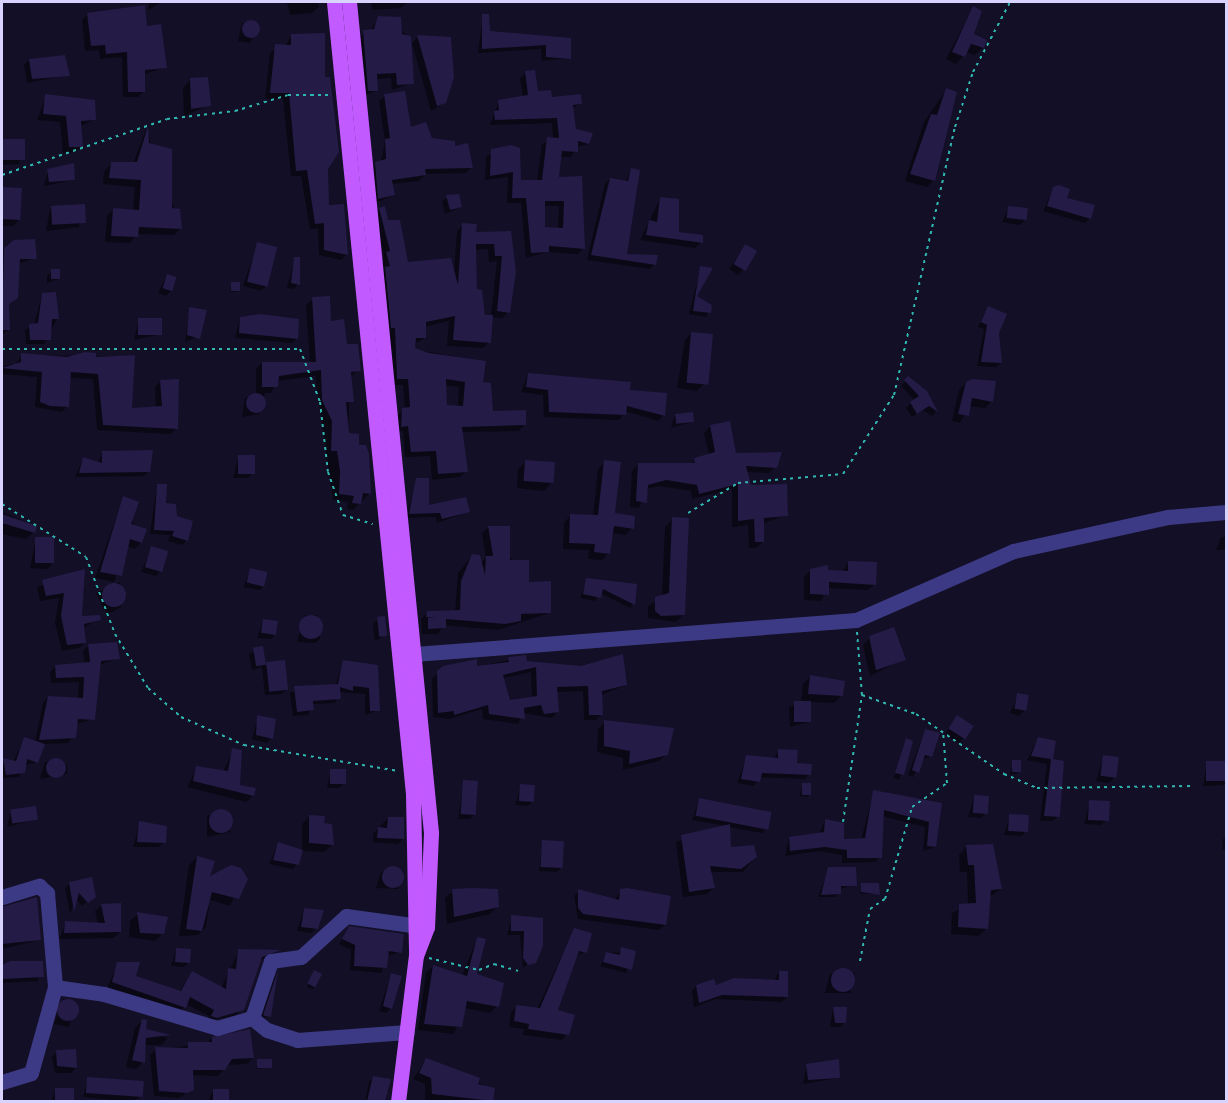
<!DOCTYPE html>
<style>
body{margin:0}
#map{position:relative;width:1228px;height:1103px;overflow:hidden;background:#130f26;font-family:"Asap Condensed",sans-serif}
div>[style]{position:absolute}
.shadow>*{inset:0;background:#0007;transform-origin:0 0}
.building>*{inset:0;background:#241b47;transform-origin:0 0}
.round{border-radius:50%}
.path>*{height:2px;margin-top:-1px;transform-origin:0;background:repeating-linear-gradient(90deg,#2fb8b0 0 3px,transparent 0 7.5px)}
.minor>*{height:15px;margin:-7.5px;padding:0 7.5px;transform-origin:7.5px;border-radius:7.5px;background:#3d3a85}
.major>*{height:15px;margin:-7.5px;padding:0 7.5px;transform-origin:7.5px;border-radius:7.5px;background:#c25bff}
span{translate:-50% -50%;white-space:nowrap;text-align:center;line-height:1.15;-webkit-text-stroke:5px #130f26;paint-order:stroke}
.frame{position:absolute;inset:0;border:3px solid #d9d4ff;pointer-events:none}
</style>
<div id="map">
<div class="shadow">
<i style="clip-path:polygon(149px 2px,159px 2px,160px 3px,148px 10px)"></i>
<i style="clip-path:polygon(287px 2px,318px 2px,319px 7px,312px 13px,290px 15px)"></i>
<i style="clip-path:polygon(371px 2px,407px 2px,401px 8px,372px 10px)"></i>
<i style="clip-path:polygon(144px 5px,146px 27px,165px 67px,143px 75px,143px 92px,138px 97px,123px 97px,122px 57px,100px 59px,99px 50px,85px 51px,82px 20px,88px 14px)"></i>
<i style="clip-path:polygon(973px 8px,972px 35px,982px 48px,975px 55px,966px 52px,956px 64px,946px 59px)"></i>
<i style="clip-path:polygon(483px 16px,489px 32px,569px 39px,570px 58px,542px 61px,541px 49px,478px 53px)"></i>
<i style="clip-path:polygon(379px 17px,409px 36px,412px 83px,392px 90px,391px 78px,376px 79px,376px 91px,362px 96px,358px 37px,370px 31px)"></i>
<i style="clip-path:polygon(242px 23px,259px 25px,250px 43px,238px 41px)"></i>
<i style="clip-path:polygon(291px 36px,327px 169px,328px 207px,347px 254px,341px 260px,319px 255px,318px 229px,310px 229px,301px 176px,291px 176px,283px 99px,265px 99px,270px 52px,285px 46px)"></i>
<i style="clip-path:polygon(418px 37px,445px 102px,431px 111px,412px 43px)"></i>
<i style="clip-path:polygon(29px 60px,68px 75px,27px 83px,24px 65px)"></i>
<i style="clip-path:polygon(evenodd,526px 73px,537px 93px,580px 103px,572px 109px,574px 130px,588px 144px,577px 147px,571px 157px,560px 157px,557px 179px,583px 248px,578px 254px,547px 252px,526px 258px,521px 203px,507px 203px,508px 177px,485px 180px,486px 156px,511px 147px,519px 182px,537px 182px,542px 144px,553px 139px,552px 123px,490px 125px,499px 101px,523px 97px,520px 78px,526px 73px,544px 206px,559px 206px,558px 229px,543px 229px,544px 206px)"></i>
<i style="clip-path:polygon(190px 80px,209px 105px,184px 116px,183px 88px)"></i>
<i style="clip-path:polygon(946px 90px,934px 180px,927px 187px,905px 181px,924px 122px)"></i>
<i style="clip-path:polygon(46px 96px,94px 120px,80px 126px,82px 146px,75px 152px,63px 153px,60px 122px,37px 120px)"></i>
<i style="clip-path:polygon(385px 96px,410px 129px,454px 148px,472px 167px,466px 173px,426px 174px,419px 181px,392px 184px,394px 195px,373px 204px,369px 169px,381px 162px,385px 141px,379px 101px)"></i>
<i style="clip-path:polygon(146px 129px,181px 228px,174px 235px,137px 234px,130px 243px,105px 242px,107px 216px,114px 209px,133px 211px,135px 187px,103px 184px,104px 171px,111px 164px,133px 164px)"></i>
<i style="clip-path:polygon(2px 140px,24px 141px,19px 164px,2px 165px)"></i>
<i style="clip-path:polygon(48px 170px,73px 180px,44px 186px)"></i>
<i style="clip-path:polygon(631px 170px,625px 255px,655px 264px,650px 269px,587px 260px,605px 184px,610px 179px,625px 182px)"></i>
<i style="clip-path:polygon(2px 189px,21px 190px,20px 219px,13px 226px,2px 226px)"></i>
<i style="clip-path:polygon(1053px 189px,1065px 199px,1090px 218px,1085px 223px,1043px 211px)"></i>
<i style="clip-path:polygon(455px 194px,461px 207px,445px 214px,442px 201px)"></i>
<i style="clip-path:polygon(660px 199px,678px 233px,701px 242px,695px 248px,640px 240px)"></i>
<i style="clip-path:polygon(83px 205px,79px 227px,46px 231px,50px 209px)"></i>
<i style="clip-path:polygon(1009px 207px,1025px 220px,1020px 225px,1002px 222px)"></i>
<i style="clip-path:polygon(evenodd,380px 209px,407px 264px,454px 272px,457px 231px,463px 225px,475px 234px,509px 232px,509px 312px,502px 318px,491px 317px,489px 342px,483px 348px,447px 346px,449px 321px,424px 327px,425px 338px,414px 344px,413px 349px,484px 362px,481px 384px,491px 412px,525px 425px,518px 431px,462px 432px,466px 471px,460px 477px,432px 480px,430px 456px,405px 457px,403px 431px,396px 432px,396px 416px,405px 409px,403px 385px,392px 385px,379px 274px,384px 256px,374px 215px,380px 209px,488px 249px,489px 262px,497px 261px,491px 316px,483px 317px,475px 291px,475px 250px,488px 249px,380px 209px,444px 385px,459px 387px,458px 407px,445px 406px,444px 385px)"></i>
<i style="clip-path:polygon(34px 241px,35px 258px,18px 264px,13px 299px,2px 306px,9px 329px,2px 335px,2px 249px)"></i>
<i style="clip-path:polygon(258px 243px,266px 286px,261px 291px,243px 286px)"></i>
<i style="clip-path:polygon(745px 245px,743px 270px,738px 275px,729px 269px)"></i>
<i style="clip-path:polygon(295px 258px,298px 284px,294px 289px,287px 288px)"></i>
<i style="clip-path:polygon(701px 267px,710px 269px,695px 296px,711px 306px,706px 317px,689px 314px)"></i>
<i style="clip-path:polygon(52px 271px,59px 279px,47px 283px,47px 276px)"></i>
<i style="clip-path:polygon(167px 276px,171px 291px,166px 296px,158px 293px)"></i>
<i style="clip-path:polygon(232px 284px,239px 290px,237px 292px,230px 292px)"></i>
<i style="clip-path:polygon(42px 294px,57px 319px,44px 344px,26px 344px,25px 330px,34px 325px)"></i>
<i style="clip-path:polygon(313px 299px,359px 370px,350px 377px,348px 435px,357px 446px,370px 493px,353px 510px,347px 509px,348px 502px,333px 500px,315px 376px,277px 381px,271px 393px,265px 393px,259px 414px,242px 417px,245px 398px,256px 394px,256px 369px,262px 363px,310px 363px,306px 305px)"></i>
<i style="clip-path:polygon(190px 308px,206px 311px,201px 335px,185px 342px)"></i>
<i style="clip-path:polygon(988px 308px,997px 332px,1001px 363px,996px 367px,977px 366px,984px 329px,978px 327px)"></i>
<i style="clip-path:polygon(240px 318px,297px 338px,292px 343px,235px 338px)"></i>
<i style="clip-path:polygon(139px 320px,161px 334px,134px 340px)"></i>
<i style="clip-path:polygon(691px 333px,704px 384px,697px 391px,677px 388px,685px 340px)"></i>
<i style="clip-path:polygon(2px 354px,2px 366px,16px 364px,22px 355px,134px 357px,130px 410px,156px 408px,155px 387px,161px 381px,177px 428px,171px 434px,97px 430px,93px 379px,69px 378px,67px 406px,62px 412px,35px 407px,37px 377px,2px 374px,2px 390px)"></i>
<i style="clip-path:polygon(528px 374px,629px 392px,664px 415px,658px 421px,625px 411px,619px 420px,544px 417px,543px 395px,521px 392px)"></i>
<i style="clip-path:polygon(909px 378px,926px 393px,936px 412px,932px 416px,923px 410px,912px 417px,906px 408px,914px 400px,901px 386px)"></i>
<i style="clip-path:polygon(966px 383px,992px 401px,985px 408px,969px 406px,960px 423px,952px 421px,959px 390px)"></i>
<i style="clip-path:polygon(675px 415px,692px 422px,671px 428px)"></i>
<i style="clip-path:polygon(711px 426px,735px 455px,775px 467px,769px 473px,746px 472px,750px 487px,786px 515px,762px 524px,763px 542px,756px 548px,749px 548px,748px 525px,732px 527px,732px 489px,692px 499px,691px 491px,659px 486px,646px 489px,639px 508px,630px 507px,632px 471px,638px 465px,689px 464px,709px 455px,704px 433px)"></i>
<i style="clip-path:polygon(103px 452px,149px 471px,144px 476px,75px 477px,83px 459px,98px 463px)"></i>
<i style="clip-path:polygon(239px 456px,252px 474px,248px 478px,233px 478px)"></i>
<i style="clip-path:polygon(526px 462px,551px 483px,544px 491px,517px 488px,518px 469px)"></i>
<i style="clip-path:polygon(605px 462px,613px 514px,632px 528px,626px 535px,611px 533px,609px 553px,602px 560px,588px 559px,589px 550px,563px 549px,564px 523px,570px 516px,593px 517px,598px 469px)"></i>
<i style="clip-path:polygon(417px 480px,428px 506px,468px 512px,437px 523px,436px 517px,406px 518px)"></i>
<i style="clip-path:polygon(157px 485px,187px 540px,182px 545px,168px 541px,170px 535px,150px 534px)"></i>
<i style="clip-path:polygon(123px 498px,141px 542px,135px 549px,127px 546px,114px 582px,95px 578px)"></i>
<i style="clip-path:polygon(2px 512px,35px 526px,34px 532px,26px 539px,2px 534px)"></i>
<i style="clip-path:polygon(673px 519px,684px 614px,676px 622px,648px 618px,648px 606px,662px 597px,665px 527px)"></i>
<i style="clip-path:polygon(489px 527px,549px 613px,498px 630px,444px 625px,438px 634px,422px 634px,421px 619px,427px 613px,455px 612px,458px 573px,472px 556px,481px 563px,486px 558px,482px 533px)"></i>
<i style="clip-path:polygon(1221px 537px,1226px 537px,1226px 550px,1216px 550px)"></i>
<i style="clip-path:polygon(36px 538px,52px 564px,47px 569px,30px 568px)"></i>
<i style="clip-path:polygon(152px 548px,160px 571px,156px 576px,141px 572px)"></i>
<i style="clip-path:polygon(848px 563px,875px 584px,868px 590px,828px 588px,821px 601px,804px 600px,804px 577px,811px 570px,842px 572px)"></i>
<i style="clip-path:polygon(251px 570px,265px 585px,260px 590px,243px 587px)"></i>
<i style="clip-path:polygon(84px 571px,81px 618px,99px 619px,83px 628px,85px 642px,79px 648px,62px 651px,55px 623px,59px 598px,40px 601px,37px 587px)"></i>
<i style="clip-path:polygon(587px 580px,633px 604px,630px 608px,600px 593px,595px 601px,580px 598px)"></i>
<i style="clip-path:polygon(120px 582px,121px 607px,107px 615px,96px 593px)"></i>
<i style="clip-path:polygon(305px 615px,317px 615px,320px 639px,315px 643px,297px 642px)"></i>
<i style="clip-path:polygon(378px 619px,386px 635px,375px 641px,373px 624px)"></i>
<i style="clip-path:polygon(263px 621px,275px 634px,271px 639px,257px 638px)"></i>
<i style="clip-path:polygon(870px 638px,904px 659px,870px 676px,863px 645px)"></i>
<i style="clip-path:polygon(89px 646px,118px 658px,99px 665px,93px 719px,76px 724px,69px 743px,43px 744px,37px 762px,25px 765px,19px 777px,2px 778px,2px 762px,13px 762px,24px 739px,35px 742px,43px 703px,48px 697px,78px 699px,79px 682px,51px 683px,50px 672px,56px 666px,85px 664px,83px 651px)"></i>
<i style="clip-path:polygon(262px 648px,265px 665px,287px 689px,282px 694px,265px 695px,262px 667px,252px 670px,249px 654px)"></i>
<i style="clip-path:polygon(evenodd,524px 657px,526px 662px,626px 685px,601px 695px,601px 714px,596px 720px,584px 720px,583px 691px,556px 692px,557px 712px,552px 718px,523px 713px,518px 724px,483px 719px,482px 709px,449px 719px,433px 717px,432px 679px,438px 673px,464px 661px,476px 661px,476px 667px,524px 657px,531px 672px,532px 698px,509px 702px,503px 678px,531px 672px)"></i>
<i style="clip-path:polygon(344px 662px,377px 666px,379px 710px,365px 715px,365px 694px,339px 692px,335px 703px,312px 704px,308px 715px,293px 716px,290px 692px,335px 686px)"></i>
<i style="clip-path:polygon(811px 676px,842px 695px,834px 703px,809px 702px,809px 722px,790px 727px,789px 707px,801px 702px,803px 684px)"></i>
<i style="clip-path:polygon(1018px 695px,1024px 711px,1019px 716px,1010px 713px)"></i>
<i style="clip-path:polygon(258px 717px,271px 738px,267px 743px,252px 739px)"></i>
<i style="clip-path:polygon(957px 717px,964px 738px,959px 743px,945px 734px)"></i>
<i style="clip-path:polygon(605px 722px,667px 754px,659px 761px,623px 770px,623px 758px,597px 752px,598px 729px)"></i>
<i style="clip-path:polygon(925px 730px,931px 756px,922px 760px,913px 777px,908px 775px)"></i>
<i style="clip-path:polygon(1038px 738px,1055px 742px,1051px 761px,1058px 816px,1053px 821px,1040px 821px,1047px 764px,1027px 760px)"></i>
<i style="left:906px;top:740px;width:6px;height:40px;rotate:18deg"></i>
<i style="clip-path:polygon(233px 750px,239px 786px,253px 796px,246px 802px,187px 787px,197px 767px,223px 772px)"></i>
<i style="clip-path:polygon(779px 750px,809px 775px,805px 779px,759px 777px,754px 786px,737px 783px,747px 756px,774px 759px)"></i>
<i style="clip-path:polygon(1104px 756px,1114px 778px,1109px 783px,1096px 781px)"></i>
<i style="clip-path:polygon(1013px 761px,1018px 772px,1016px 774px,1010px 774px)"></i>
<i style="clip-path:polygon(45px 762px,67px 764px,67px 774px,40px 779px)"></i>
<i style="clip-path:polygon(1226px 762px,1226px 785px,1203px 786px,1207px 763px)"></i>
<i style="clip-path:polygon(331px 771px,344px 783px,339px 788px,327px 788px)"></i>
<i style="clip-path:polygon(464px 782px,475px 814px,470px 819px,458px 819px)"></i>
<i style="clip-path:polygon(803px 784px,809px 795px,807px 797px,800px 796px)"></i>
<i style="clip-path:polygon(521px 786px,533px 801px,528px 806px,515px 805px)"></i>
<i style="clip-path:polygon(874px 791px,940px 804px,935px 847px,923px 851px,925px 827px,882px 816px,880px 857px,875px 862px,842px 863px,842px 855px,819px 851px,785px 856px,789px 838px,819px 834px,825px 820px,842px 824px,842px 840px,861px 840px)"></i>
<i style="clip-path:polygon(974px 797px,986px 813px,981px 818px,968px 817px)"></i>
<i style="clip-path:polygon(699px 800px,767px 828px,762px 833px,728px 827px,730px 848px,756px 856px,743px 872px,709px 872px,713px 888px,707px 894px,683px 897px,676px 842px,726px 826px,692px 820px)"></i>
<i style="clip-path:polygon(1090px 802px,1106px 820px,1101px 825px,1084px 824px)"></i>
<i style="clip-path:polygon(11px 810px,36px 819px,7px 827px)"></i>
<i style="clip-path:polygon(225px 810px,230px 832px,207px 837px,207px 816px)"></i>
<i style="clip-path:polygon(1010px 815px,1026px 831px,1022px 836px,1004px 835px)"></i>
<i style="clip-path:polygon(310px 816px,323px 825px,332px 845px,324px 852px,302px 851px,302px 824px)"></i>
<i style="clip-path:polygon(388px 818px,403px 839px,398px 844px,373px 842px,373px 834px)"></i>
<i style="clip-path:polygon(140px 823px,164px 842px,159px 847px,133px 847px)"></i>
<i style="clip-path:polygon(1226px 837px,1226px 850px,1222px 850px,1223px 839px)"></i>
<i style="clip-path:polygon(543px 842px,562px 867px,557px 872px,539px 871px)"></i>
<i style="clip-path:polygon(278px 844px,297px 864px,293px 869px,269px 864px)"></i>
<i style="clip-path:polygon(966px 847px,1000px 876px,1001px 889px,989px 897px,987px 928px,979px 936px,951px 934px,952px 913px,968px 905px,967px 872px,960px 872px,959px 855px)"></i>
<i style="clip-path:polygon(197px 857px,208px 879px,231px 867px,245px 874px,230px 906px,210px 900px,206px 927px,198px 935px,179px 936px,189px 865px)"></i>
<i style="clip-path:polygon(829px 869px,855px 885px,839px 889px,836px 897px,818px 897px)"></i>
<i style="clip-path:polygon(403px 871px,398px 889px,376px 888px,381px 872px)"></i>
<i style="clip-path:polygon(70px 883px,92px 898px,82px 906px,76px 899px,70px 914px,65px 888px)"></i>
<i style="clip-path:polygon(862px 884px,878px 894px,860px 894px)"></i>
<i style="clip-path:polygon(621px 890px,665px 925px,659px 930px,578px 919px,574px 896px,579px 891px,615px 900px)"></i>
<i style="clip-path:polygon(453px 891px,498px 906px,490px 914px,447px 924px,445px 898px)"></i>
<i style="clip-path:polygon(36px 900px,40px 940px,2px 949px,2px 907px)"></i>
<i style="clip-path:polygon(102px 905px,120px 932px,113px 938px,59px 939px,66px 922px,98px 924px,95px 911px)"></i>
<i style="clip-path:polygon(304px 909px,316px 928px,311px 933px,297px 931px)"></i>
<i style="clip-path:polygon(138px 914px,163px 933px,155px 941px,129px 937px,130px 921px)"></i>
<i style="clip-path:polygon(512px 917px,541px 919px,533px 960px,523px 968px,520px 935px,507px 935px)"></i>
<i style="clip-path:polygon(350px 928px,401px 952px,387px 956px,381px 973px,350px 970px,351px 950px,339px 944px)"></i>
<i style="clip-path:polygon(574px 930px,586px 952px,575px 956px,556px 1010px,567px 1034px,562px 1040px,523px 1035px,524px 1029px,509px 1027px,511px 1012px,517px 1006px,537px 1009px)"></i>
<i style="clip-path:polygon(477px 938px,475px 975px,497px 1006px,490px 1013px,464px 1008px,454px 1034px,418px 1030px,426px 973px,433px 966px,462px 976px)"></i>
<i style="clip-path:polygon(176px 949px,189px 962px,184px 967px,171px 966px)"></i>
<i style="clip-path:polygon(239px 951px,278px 951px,259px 961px,237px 1015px,207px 1021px,209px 1016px,186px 1004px,179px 1014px,107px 988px,118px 963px,134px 977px,179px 992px,192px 973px,221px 988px)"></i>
<i style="clip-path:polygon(634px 952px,626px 973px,600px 966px,607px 953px)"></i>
<i style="clip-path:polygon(42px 963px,38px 981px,2px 983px,2px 966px)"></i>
<i style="clip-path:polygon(314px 972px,314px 987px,313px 989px,307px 987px)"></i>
<i style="clip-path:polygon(779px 972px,787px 997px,782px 1002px,716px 999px,694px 1007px,692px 991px,696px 986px,774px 981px)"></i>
<i style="clip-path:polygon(855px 973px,850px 993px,825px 993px,830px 974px)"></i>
<i style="clip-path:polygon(391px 974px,391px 1008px,386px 1013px,379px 1011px)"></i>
<i style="clip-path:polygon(276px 975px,270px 1016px,260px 1019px,274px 977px)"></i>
<i style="clip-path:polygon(63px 999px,76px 1001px,69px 1027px,54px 1024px)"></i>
<i style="clip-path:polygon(833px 1008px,845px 1022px,840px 1027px,830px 1027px)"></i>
<i style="clip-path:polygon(141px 1022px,146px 1030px,168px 1038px,161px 1045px,144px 1045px,143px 1062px,136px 1069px,126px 1067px,135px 1028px)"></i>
<i style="clip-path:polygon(212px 1038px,253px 1058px,247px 1064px,227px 1065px,218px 1076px,192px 1075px,192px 1089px,179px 1098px,154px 1096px,150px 1055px,156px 1049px,206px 1044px)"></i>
<i style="clip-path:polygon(57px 1052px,76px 1068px,71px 1073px,55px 1073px,52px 1057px)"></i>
<i style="clip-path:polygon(258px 1060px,271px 1067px,256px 1069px)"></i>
<i style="clip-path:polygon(426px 1060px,493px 1089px,491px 1102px,425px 1100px,425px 1084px,413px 1079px)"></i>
<i style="clip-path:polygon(807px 1065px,839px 1078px,803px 1084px)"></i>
<i style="clip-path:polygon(374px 1077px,383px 1101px,365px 1102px,369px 1082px)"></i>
<i style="clip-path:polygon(88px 1078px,142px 1096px,131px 1102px,83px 1097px)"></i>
<i style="clip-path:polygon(56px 1089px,72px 1089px,72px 1102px,51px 1102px)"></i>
<i style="clip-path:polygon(213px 1091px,227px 1091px,227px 1102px,208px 1102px)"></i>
</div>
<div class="building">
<i style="clip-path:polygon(145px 5px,147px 26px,161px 24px,167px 68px,145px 70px,145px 92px,128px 92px,127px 52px,106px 54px,105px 45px,91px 46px,87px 13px)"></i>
<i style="clip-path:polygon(973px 6px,982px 11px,974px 34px,987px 40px,984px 48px,971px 44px,965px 57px,952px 52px)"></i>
<i style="clip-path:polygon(482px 14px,489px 14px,490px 31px,571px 38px,571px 59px,546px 57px,546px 45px,482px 49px)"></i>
<i style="clip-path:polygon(378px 16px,401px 17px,402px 34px,411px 36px,414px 84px,397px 85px,396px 73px,377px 74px,378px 91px,368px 91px,363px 30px,374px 29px)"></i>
<i class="round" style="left:242px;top:20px;width:18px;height:18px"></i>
<i style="clip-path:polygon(325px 33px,325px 77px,330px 77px,339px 152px,328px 169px,329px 205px,344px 204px,348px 255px,324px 250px,324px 223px,315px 224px,307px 170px,296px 171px,289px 93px,270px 93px,275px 44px,291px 45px,291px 34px)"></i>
<i style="clip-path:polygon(417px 35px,451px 37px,454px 77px,446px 103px,437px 106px)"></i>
<i style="clip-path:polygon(65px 55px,70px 76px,32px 79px,29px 59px)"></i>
<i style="clip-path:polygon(evenodd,535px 70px,538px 91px,551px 90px,552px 97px,581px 94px,582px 104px,573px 105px,576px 129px,593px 133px,589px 144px,578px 141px,578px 152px,562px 151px,559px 177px,582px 176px,585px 249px,549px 246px,549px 252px,531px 253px,526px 198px,512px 198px,513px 172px,490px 176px,491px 149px,511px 145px,520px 148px,521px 180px,542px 180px,547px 137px,559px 138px,557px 118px,495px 120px,494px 111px,499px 110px,498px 100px,528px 95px,525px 71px,535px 70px,545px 201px,564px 201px,563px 228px,545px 227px,545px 201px)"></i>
<i style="clip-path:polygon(208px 77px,211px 106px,191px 109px,190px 78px)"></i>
<i style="clip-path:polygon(946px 88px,957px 92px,935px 181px,910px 174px,931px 114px,937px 115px)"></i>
<i style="clip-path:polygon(405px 91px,411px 127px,426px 122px,432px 138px,455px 141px,455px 146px,468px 143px,473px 168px,425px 169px,426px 175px,392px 180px,395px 195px,378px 199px,375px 162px,386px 159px,385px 139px,390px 138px,384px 94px)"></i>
<i style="clip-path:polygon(45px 94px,95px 100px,96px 120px,81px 121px,83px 147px,69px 147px,66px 116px,43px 114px)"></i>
<i style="clip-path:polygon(148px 126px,149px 143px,172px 149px,172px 208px,180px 209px,182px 229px,139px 227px,138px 237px,111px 236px,113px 208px,139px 210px,141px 180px,109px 178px,111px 162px,137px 162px)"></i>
<i style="left:2px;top:139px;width:23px;height:21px"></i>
<i style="clip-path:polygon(74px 163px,75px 180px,49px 182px,47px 169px)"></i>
<i style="clip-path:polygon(631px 168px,640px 170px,627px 254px,658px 255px,656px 265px,591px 255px,610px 178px,628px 181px)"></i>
<i style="clip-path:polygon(1059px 185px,1070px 189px,1067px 198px,1095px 205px,1091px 219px,1047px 206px,1053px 187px)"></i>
<i style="left:2px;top:187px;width:20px;height:32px;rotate:3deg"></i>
<i style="clip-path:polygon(459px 194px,462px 207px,450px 210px,446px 195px)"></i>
<i style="clip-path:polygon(660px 197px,679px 199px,679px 232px,703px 235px,703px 243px,646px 235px,649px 220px,657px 222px)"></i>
<i style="left:85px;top:204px;width:19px;height:34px;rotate:87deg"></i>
<i style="clip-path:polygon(evenodd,385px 206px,388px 220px,400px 220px,408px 262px,451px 258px,458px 285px,462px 223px,477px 224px,476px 232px,511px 231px,516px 272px,510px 313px,497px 311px,502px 256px,495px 256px,494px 244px,476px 244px,477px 289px,482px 290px,485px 315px,493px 315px,491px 343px,453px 340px,455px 316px,426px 322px,426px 338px,416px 338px,415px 348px,429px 353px,486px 361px,483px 382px,491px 383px,493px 411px,526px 410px,526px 425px,462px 427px,468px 472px,438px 474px,436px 451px,411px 452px,408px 426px,401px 427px,402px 408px,410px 407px,408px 379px,397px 379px,395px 328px,391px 328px,385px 267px,390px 266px,386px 252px,390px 251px,379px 208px,385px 206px,446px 379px,465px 382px,463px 406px,447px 405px,446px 379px)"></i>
<i style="left:1008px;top:206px;width:20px;height:12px;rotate:6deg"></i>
<i style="clip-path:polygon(35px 239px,37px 259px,20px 259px,18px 298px,9px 304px,10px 330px,2px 330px,4px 248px,14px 240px)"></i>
<i style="left:257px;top:242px;width:21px;height:41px;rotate:14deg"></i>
<i style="left:745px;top:244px;width:14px;height:23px;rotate:30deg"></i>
<i style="clip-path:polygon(294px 257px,300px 257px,300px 285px,291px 283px)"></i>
<i style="clip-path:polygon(700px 266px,713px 268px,697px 296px,712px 305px,711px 313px,693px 311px)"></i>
<i style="left:60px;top:269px;width:10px;height:9px;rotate:90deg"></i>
<i style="left:167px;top:274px;width:10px;height:15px;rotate:17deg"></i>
<i style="left:231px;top:282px;width:9px;height:9px"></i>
<i style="clip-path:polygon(56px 292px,59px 319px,52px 319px,51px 340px,30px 340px,29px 324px,38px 323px,42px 293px)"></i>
<i style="clip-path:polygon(330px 296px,331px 321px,344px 319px,347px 344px,358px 344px,361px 371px,351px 372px,354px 402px,346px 402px,349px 433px,359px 434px,359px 445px,366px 445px,369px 454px,371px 494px,363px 493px,361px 504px,352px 503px,354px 496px,339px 494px,340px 471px,337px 451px,331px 451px,332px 421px,322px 400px,321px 370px,279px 376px,278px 387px,262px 387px,262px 362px,316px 362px,312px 297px)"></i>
<i style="clip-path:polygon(988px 306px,1007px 314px,999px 333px,1002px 363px,981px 362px,987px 325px,981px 322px)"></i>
<i style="clip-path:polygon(189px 307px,207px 310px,200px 339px,187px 335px)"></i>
<i style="clip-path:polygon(260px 314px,299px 319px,298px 339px,239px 333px,240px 317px)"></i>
<i style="left:162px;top:318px;width:17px;height:24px;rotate:90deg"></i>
<i style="left:691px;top:332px;width:22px;height:51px;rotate:5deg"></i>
<i style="clip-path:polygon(85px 352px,96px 353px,96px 357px,135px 355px,132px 408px,162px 406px,160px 380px,179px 379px,178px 429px,103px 425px,98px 374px,71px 372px,69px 407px,50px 406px,40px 402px,42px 372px,2px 368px,21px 362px,21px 353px,67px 357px)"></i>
<i style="clip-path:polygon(528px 373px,631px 382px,630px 390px,667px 393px,665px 416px,627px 406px,626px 415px,549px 412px,548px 390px,526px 387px)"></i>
<i style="clip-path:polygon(908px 376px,927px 391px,938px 412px,929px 406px,917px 414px,910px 402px,919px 396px,904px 380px)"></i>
<i style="clip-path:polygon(972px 379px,996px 381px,993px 402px,972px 398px,969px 416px,958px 414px,966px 382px)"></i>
<i class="round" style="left:246px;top:393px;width:20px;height:20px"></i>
<i style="left:693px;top:412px;width:10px;height:18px;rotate:84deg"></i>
<i style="clip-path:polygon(730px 421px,736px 453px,782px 452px,777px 468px,746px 466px,751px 485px,787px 484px,788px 516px,764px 518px,764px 542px,755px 542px,754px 519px,738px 521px,738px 484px,699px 494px,697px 485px,666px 480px,648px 485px,647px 503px,636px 501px,638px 463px,695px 463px,694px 458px,715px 452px,710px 425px)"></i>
<i style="clip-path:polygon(153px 450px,150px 472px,79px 473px,83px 457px,102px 463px,102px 451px)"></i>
<i style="left:238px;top:455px;width:17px;height:19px"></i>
<i style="left:525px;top:460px;width:30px;height:21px;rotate:4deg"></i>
<i style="clip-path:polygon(604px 460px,621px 462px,615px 513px,635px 516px,634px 529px,614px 526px,610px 554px,594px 552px,595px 544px,569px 543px,570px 514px,598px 515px)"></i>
<i style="clip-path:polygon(416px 478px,429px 478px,429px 505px,466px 497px,470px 512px,442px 519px,440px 513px,409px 514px)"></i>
<i style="clip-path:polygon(157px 484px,167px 484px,166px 503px,176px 504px,177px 516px,193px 521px,188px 541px,172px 536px,174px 531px,154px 530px)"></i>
<i style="clip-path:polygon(123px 496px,139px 502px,131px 524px,147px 529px,142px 543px,130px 539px,122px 576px,100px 572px)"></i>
<i style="clip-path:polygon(2px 514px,37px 526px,35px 533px,2px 523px)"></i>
<i style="clip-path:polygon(672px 517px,689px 518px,685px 615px,661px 616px,655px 611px,655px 597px,669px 593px)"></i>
<i style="clip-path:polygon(488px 526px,510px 526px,510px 560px,529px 560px,529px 582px,551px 581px,551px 613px,521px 614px,521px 621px,505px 624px,446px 619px,446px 628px,428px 629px,428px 618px,436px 618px,426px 617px,427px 611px,460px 610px,461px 581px,472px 554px,480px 555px,485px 575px,486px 556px,493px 556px)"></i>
<i style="left:35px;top:537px;width:19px;height:26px"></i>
<i style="left:151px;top:546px;width:18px;height:22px;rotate:16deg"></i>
<i style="clip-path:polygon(848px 561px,877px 562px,876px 585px,829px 582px,829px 595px,810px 594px,810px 569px,828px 565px,828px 570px,848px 571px)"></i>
<i style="left:250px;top:568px;width:18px;height:15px;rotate:13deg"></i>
<i style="clip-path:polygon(85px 569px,82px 616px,100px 615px,101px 620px,84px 624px,86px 643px,67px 645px,61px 616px,64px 593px,46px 596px,42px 580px)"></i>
<i style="clip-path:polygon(586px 578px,637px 584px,635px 605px,603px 589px,601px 598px,583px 594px)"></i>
<i class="round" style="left:102px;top:583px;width:24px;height:24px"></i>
<i class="round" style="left:299px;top:615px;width:24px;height:24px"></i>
<i style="left:385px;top:616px;width:20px;height:8px;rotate:84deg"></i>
<i style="left:263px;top:619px;width:15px;height:14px;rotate:8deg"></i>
<i style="clip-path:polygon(894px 627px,906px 660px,876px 670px,869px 636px)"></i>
<i style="clip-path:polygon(117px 642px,120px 659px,101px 661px,95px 720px,78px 719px,76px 738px,39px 740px,48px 696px,83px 698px,84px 677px,56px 678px,55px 665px,90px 662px,88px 644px)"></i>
<i style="left:263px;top:646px;width:19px;height:10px;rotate:81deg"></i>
<i style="clip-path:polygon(evenodd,623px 654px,627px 685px,602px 691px,603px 715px,589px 715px,588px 686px,557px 687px,559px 712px,544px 714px,541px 705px,524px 708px,525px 719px,489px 714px,488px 705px,454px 715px,454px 711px,438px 713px,437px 671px,443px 666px,477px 659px,477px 666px,509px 662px,508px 657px,526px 655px,527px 661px,581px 666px,623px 654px,536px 667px,537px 696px,510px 700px,503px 675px,536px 667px)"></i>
<i style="left:285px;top:660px;width:30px;height:19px;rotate:84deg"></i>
<i style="clip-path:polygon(343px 660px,378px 665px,380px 711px,370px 711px,369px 688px,353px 686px,353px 691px,340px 687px,341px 699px,313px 701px,314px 710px,297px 712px,294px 686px,338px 684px)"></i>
<i style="clip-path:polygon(810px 675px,845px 681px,843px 696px,808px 694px)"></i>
<i style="left:1017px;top:693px;width:12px;height:16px;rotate:9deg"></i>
<i style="left:794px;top:701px;width:17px;height:21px"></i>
<i style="clip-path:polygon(257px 715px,276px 719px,273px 739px,256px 735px)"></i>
<i style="left:957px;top:715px;width:20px;height:16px;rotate:33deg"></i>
<i style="clip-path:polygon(604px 720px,674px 728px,668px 755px,629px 764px,630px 751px,604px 746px)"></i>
<i style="clip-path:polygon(925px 729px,940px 733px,932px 757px,925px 755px,919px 773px,912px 770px)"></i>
<i style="clip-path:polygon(24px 737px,45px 744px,38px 763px,27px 759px,25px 773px,6px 775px,3px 758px,16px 761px)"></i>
<i style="clip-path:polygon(1038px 737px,1056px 741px,1053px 759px,1064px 761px,1060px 817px,1044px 816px,1051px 759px,1031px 756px)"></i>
<i style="clip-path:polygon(906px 738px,913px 741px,904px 775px,895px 773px)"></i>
<i style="clip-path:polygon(232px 748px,242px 750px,240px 785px,256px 788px,254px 796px,193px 781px,196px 766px,228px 771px)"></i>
<i style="clip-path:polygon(778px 749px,798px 750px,797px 763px,812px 764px,811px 775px,762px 773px,760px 782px,741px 779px,746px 755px,778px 758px)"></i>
<i style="left:1103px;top:755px;width:16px;height:21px;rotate:7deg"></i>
<i class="round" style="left:46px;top:758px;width:20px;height:20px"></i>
<i style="left:1012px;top:760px;width:9px;height:12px"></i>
<i style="left:1227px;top:761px;width:20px;height:21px;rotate:90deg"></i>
<i style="left:330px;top:769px;width:16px;height:15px"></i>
<i style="left:463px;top:780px;width:15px;height:34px;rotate:4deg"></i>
<i style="left:802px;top:783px;width:9px;height:12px"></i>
<i style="left:520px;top:784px;width:15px;height:17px;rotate:4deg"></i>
<i style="clip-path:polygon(873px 790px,942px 803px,936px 847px,927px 846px,929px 822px,884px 810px,882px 858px,847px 858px,847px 850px,825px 847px,790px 851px,789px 837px,824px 832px,825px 819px,844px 823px,844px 839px,865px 838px)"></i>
<i style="left:974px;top:795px;width:15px;height:18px;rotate:4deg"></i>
<i style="left:699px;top:798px;width:74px;height:18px;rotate:11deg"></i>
<i style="left:1089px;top:800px;width:21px;height:20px;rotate:3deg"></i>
<i style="left:36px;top:806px;width:14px;height:26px;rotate:82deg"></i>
<i class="round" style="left:209px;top:809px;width:24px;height:24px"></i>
<i style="left:1009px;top:814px;width:20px;height:17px;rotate:3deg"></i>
<i style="clip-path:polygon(309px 815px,325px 816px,324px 823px,332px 824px,334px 845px,309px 843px)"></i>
<i style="clip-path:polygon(388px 817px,404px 817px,404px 839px,377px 838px,378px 827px,387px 828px)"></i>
<i style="clip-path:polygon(139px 821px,167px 826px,166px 843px,137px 842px)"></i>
<i style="clip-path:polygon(730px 824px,731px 847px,754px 845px,757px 857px,741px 869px,710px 866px,715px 888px,689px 892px,681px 835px)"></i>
<i style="left:542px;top:840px;width:22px;height:27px;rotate:3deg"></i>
<i style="clip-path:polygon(278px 842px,303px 850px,299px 865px,273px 860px)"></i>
<i style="clip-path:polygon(993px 844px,1002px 889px,991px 890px,988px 929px,958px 927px,959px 904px,976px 903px,974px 865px,968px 865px,966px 845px)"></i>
<i style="clip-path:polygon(197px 856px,215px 861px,210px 876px,231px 865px,241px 868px,248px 879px,239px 899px,212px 892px,202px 931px,186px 929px)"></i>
<i class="round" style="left:382px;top:866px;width:22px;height:22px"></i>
<i style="clip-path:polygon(828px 867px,856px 867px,857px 886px,841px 886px,841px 894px,821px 895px)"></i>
<i style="clip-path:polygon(92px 877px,96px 897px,88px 903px,79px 893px,74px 912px,69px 882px)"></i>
<i style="clip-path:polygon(861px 883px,879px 883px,880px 895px,861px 892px)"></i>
<i style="clip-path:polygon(473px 888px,498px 889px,499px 907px,454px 917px,452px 889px)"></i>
<i style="clip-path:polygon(627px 888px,671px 896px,666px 925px,583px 914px,578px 908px,578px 889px,619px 900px,620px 889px)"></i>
<i style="clip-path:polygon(37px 897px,41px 940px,2px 944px,2px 907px)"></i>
<i style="clip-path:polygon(121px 903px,121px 932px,64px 933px,65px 921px,105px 923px,101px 904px)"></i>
<i style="clip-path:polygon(304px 908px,324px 910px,318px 929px,301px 927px)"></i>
<i style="clip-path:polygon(137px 912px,168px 917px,164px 934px,140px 933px)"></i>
<i style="clip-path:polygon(511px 915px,543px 918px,543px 946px,536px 963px,528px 965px,523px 958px,524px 931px,511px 931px)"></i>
<i style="clip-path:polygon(349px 926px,404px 934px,402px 953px,389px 951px,387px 968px,354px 966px,355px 945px,342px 939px)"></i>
<i style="clip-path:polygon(574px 928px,592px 933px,587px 953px,579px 951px,558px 1010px,575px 1015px,569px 1035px,528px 1029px,529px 1024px,514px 1021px,516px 1005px,540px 1008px)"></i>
<i style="clip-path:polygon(477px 937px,486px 939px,477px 974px,504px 983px,499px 1007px,467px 1001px,462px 1027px,424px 1024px,433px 965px,467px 976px)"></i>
<i style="clip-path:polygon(621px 947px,636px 951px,632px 970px,603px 962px,606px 952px,620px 955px)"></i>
<i style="left:176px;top:948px;width:15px;height:14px;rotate:4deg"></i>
<i style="clip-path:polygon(238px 949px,281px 950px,262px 957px,244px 1010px,217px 1018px,211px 1016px,214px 1010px,190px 997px,186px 1008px,112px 982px,117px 962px,140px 962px,136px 976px,181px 991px,192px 971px,226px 989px,228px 968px,236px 969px)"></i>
<i style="clip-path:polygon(11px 961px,43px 961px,44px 977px,2px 979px,2px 965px)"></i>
<i class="round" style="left:831px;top:968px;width:24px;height:24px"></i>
<i style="clip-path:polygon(278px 970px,271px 1017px,265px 1016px,263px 1015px)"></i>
<i style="left:314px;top:970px;width:9px;height:15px;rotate:27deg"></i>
<i style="clip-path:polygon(779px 971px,788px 971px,788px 997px,722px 995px,699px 1003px,696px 985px,714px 979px,716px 985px,734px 978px,779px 980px)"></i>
<i style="clip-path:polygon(391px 973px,402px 976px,392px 1009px,383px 1006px)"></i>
<i class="round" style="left:57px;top:999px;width:22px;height:22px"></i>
<i style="clip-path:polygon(833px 1007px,847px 1007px,846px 1023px,835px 1023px)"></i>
<i style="clip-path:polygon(142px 1019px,147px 1020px,146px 1029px,171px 1035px,146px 1038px,145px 1063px,132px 1060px)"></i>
<i style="clip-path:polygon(250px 1029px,254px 1058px,232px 1059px,225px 1070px,193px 1070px,194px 1090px,187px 1093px,159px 1091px,155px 1047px,188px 1048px,188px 1042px,212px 1042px,212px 1037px)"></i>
<i style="clip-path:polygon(76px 1049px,77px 1068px,57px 1066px,56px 1050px)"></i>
<i style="clip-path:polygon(426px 1058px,480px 1078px,478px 1084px,495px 1088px,493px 1101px,432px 1094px,431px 1078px,419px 1073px)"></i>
<i style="left:257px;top:1059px;width:15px;height:9px"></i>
<i style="clip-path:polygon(839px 1059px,840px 1078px,808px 1080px,806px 1064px)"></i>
<i style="clip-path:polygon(373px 1076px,391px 1079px,385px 1101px,367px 1101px)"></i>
<i style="left:87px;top:1077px;width:57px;height:16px;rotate:4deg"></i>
<i style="left:55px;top:1088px;width:19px;height:13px"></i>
<i style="left:213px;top:1089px;width:16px;height:12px"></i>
</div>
<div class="path">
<i style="left:2px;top:175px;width:174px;rotate:-18.7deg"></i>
<i style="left:167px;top:119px;width:68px;rotate:-6.7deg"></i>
<i style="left:235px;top:111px;width:55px;rotate:-16.8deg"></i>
<i style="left:288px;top:95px;width:43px"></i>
<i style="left:2px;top:349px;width:298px"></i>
<i style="left:300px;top:349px;width:57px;rotate:69.3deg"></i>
<i style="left:320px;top:402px;width:70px;rotate:83.5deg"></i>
<i style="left:328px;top:472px;width:46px;rotate:70.8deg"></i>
<i style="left:343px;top:515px;width:31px;rotate:17deg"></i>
<i style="left:2px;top:504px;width:99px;rotate:32.2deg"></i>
<i style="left:86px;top:557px;width:82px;rotate:69.4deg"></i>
<i style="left:115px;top:634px;width:63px;rotate:58.6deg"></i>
<i style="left:148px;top:688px;width:44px;rotate:41.3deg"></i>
<i style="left:181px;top:717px;width:69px;rotate:24deg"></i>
<i style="left:244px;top:745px;width:155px;rotate:9.6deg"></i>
<i style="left:688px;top:513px;width:58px;rotate:-31deg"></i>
<i style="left:738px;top:483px;width:105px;rotate:-4.9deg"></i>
<i style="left:843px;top:474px;width:94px;rotate:-57.2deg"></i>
<i style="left:894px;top:395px;width:275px;rotate:-77.2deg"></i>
<i style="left:955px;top:127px;width:58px;rotate:-71.9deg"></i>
<i style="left:973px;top:72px;width:79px;rotate:-62.1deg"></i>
<i style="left:857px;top:632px;width:63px;rotate:85.5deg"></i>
<i style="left:862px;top:695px;width:57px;rotate:19.4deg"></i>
<i style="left:916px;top:714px;width:107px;rotate:34.3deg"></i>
<i style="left:1004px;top:774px;width:36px;rotate:23deg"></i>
<i style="left:1037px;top:788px;width:156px;rotate:-0.7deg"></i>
<i style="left:843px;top:822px;width:128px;rotate:-81.5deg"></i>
<i style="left:429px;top:958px;width:51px;rotate:13.5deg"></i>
<i style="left:479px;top:970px;width:16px;rotate:-22deg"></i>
<i style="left:494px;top:964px;width:25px;rotate:16deg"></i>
<i style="left:860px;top:961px;width:53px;rotate:-79.1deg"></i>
<i style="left:870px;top:909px;width:18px;rotate:-34deg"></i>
<i style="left:885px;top:899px;width:96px;rotate:-73.6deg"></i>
<i style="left:912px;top:807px;width:42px;rotate:-34.4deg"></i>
<i style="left:947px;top:783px;width:52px;rotate:-94.4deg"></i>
</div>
<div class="minor">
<i style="left:401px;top:655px;width:456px;rotate:-4.4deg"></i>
<i style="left:856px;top:620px;width:171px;rotate:-23.7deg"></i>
<i style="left:1013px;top:551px;width:159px;rotate:-12.4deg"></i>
<i style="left:1168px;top:517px;width:58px;rotate:-4.9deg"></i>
<i style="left:2px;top:897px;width:39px;rotate:-17deg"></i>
<i style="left:39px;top:886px;width:11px;rotate:41deg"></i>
<i style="left:47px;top:893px;width:94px;rotate:85.1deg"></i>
<i style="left:252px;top:1018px;width:19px;rotate:39deg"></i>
<i style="left:267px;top:1030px;width:32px;rotate:18deg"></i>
<i style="left:297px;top:1040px;width:110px;rotate:-4.2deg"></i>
<i style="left:2px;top:1082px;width:30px;rotate:-17deg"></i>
<i style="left:31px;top:1073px;width:89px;rotate:-74.4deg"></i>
<i style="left:55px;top:987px;width:49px;rotate:8.1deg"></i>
<i style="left:104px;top:994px;width:118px;rotate:16.7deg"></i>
<i style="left:217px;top:1028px;width:36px;rotate:-16deg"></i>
<i style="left:252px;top:1018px;width:60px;rotate:-71.6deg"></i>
<i style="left:271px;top:961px;width:30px;rotate:-8deg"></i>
<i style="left:301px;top:957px;width:61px;rotate:-42.3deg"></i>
<i style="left:346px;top:916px;width:81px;rotate:7.8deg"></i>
</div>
<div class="major">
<i style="left:334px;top:2px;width:796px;rotate:84.3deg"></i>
<i style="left:413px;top:794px;width:158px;rotate:88.9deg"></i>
<i style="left:349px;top:2px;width:835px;rotate:84.36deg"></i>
<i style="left:431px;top:833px;width:94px;rotate:92.4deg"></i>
<i style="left:427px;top:927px;width:30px;rotate:111deg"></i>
<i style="left:416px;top:955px;width:148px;rotate:97deg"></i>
</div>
<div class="frame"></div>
</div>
